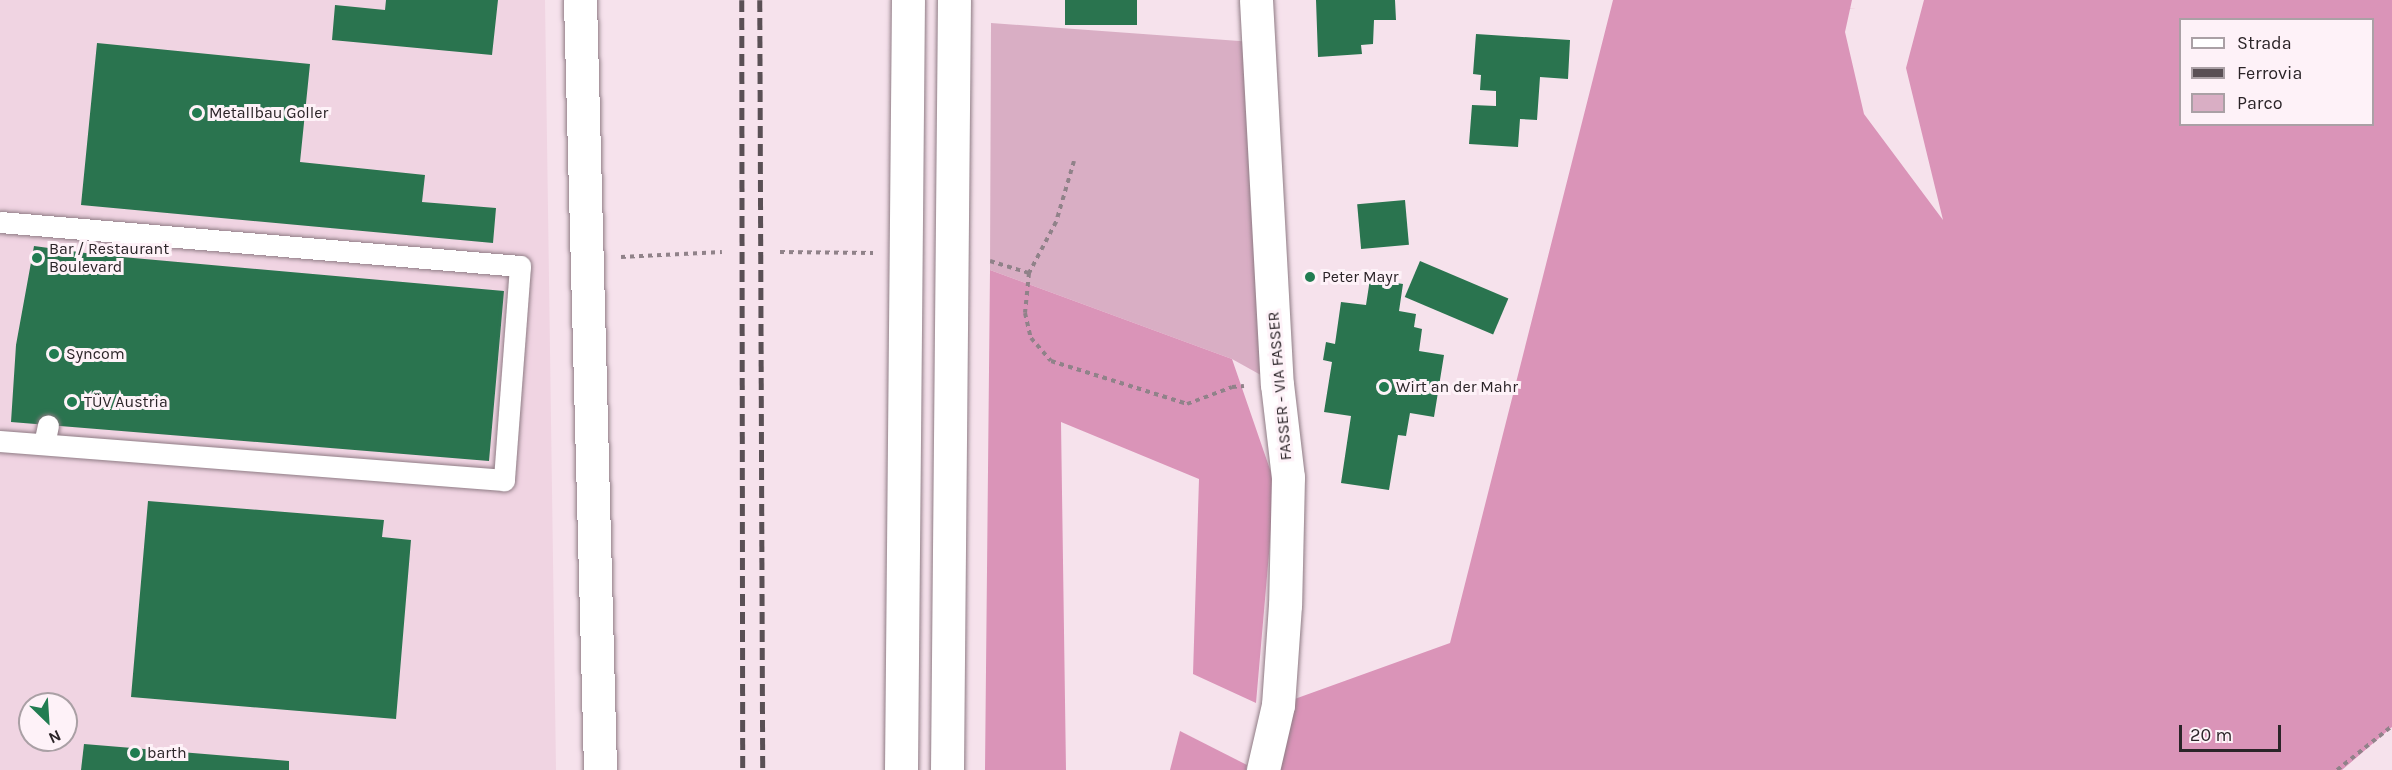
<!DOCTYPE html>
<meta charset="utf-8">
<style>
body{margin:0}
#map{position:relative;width:2392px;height:770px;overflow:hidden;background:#f6e2ec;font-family:Karla,sans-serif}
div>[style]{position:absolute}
.built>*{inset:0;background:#f0d4e2}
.green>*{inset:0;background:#d9aec4}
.forest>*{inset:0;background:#da94b8}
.building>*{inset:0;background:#2a744f;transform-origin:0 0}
.path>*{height:4px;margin-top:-2px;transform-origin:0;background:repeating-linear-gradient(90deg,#908289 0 4.5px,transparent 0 9px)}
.roads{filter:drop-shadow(0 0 2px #8f7c85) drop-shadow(0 0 2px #8f7c85)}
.lane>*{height:21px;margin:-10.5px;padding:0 10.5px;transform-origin:10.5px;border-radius:10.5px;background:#fff}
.street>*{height:33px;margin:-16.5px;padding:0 16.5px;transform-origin:16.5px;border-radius:16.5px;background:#fff}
.primary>*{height:33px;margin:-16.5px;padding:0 16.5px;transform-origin:16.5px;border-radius:16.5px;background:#fff}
.highway>*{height:33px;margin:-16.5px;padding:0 16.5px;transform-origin:16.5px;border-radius:16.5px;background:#fff}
.rail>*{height:4.5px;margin-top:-2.25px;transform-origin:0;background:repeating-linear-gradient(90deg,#5a5055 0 12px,transparent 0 18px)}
.dots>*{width:16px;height:16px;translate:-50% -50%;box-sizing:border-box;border:3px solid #fef2f8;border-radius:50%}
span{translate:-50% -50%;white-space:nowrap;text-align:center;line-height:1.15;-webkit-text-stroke:6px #fef2f8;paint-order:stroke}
.poi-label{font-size:16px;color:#2b2428}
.left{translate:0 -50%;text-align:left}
.street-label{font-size:16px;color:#2b2428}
.legend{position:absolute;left:2179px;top:18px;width:195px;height:108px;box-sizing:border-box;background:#fef2f8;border:2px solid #aaa0a5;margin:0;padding:8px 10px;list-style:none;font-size:18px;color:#2b2428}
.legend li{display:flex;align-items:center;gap:12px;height:30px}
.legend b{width:30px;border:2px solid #aaa0a5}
.north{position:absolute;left:18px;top:692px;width:60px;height:60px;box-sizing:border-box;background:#fef2f8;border:2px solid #aaa0a5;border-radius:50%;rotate:155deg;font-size:16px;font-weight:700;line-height:24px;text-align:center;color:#2b2428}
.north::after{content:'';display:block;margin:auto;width:21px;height:27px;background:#217c51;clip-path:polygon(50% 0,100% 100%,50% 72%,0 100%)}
.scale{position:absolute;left:2179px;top:725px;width:102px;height:27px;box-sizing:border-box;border:3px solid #2b2428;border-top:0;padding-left:8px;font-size:18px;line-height:21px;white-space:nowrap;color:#2b2428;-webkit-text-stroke:4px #fef2f8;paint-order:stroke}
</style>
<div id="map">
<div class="built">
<i style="clip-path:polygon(evenodd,0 0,545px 0,556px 770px,0 770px,0 0,30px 704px,66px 704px,66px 740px,30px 740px,30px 704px)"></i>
</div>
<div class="green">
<i style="clip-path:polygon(991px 23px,1253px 42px,1277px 384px,1232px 359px,990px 270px)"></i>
</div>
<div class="forest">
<i style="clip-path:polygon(evenodd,1613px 0,1852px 0,1845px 32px,1864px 114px,1943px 220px,1906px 68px,1924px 0,2392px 0,2392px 727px,2342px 770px,1263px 770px,1278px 705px,1450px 643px,1613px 0,2180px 20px,2372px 20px,2372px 124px,2180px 124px,2180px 20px)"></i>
<i style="clip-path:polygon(990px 270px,1232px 359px,1275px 484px,1256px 703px,1193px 674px,1199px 479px,1061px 422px,1066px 770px,985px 770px)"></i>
<i style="clip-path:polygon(1180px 731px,1247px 765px,1246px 770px,1170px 770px)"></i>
</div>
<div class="building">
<i style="clip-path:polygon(386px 0,498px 0,492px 55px,332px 40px,335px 5px,385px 10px)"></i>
<i style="left:1065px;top:0;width:72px;height:25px"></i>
<i style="clip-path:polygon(1316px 0,1395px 0,1396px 20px,1374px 20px,1373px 44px,1361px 45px,1362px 54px,1318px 57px)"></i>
<i style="clip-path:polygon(1476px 34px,1570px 40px,1568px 79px,1540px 77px,1537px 120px,1520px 119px,1518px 147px,1469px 144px,1472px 105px,1496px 106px,1496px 91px,1480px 90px,1481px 75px,1473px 74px)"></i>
<i style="clip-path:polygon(97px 43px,310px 64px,300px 162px,425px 175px,422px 202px,496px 208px,493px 243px,81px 205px)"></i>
<i style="left:1405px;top:200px;width:45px;height:48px;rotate:85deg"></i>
<i style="clip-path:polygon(34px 246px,100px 255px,504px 291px,489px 461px,11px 422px,16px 345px)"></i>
<i style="left:1420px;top:261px;width:96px;height:39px;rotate:23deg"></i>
<i style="clip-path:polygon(1370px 279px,1403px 284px,1399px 311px,1416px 314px,1414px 327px,1422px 329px,1419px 351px,1444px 355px,1434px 417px,1410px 413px,1406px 436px,1398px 435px,1389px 490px,1341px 483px,1351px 416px,1324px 412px,1332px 362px,1323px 360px,1326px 342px,1335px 344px,1341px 302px,1366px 305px)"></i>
<i style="clip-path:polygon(148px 501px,384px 520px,382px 537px,411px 540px,396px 719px,131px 697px)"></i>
<i style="clip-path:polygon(84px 744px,289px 761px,289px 770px,81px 770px)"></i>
</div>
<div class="path">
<i style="left:1074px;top:161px;width:64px;rotate:106.4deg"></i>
<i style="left:1056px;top:222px;width:58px;rotate:117.9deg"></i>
<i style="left:1029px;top:273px;width:40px;rotate:95.7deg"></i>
<i style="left:1025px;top:313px;width:26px;rotate:77deg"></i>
<i style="left:1031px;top:338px;width:30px;rotate:49deg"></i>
<i style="left:1051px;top:361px;width:143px;rotate:17.5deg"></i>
<i style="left:1187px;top:404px;width:48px;rotate:-20.7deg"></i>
<i style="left:1232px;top:387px;width:12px;rotate:-5deg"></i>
<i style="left:780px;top:252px;width:93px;rotate:0.6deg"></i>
<i style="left:621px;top:257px;width:101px;rotate:-2.8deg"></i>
<i style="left:990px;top:261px;width:41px;rotate:17.1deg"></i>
<i style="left:2337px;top:770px;width:70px;rotate:-38.7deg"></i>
</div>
<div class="roads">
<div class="lane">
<i style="left:0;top:222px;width:522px;rotate:4.84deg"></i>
<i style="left:520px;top:266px;width:215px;rotate:94.3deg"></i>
<i style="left:504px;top:480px;width:506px;rotate:-175.58deg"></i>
<i style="left:44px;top:444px;width:19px;rotate:-78deg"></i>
</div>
<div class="street">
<i style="left:1256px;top:0;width:385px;rotate:86.9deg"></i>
<i style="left:1277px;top:384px;width:94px;rotate:83.3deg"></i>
<i style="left:1288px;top:477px;width:128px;rotate:91.3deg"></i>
<i style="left:1285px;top:605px;width:100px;rotate:94deg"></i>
<i style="left:1278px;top:705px;width:67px;rotate:103deg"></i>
</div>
<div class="primary">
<i style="left:580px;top:0;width:770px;rotate:88.51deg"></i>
</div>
<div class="highway">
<i style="left:901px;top:770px;width:770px;rotate:-89.48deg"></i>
<i style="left:947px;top:770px;width:770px;rotate:-89.48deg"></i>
</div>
</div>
<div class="rail">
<i style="left:742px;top:0;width:770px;rotate:89.93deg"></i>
<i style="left:760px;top:0;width:770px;rotate:89.78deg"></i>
</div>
<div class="dots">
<i style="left:197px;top:113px;background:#217c51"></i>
<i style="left:37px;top:258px;background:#217c51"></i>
<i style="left:1310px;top:277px;background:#217c51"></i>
<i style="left:54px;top:354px;background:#217c51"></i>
<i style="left:1384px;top:387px;background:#217c51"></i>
<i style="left:72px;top:402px;background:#217c51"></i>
<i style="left:135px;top:753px;background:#217c51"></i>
</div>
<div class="poi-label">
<span class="left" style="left:209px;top:113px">Metallbau Goller</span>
<span class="left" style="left:49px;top:258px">Bar / Restaurant<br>Boulevard</span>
<span class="left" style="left:1322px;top:277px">Peter Mayr</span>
<span class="left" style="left:66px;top:354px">Syncom</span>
<span class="left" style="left:1396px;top:387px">Wirt an der Mahr</span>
<span class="left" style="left:84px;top:402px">TÜV Austria</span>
<span class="left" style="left:147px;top:753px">barth</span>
</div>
<div class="street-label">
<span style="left:1280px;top:386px;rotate:-95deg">FASSER - VIA FASSER</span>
</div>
<ul class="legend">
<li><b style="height:8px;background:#fff"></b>Strada</li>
<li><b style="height:8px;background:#5a5055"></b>Ferrovia</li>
<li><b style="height:16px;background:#d9aec4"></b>Parco</li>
</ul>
<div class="north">N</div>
<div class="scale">20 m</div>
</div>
